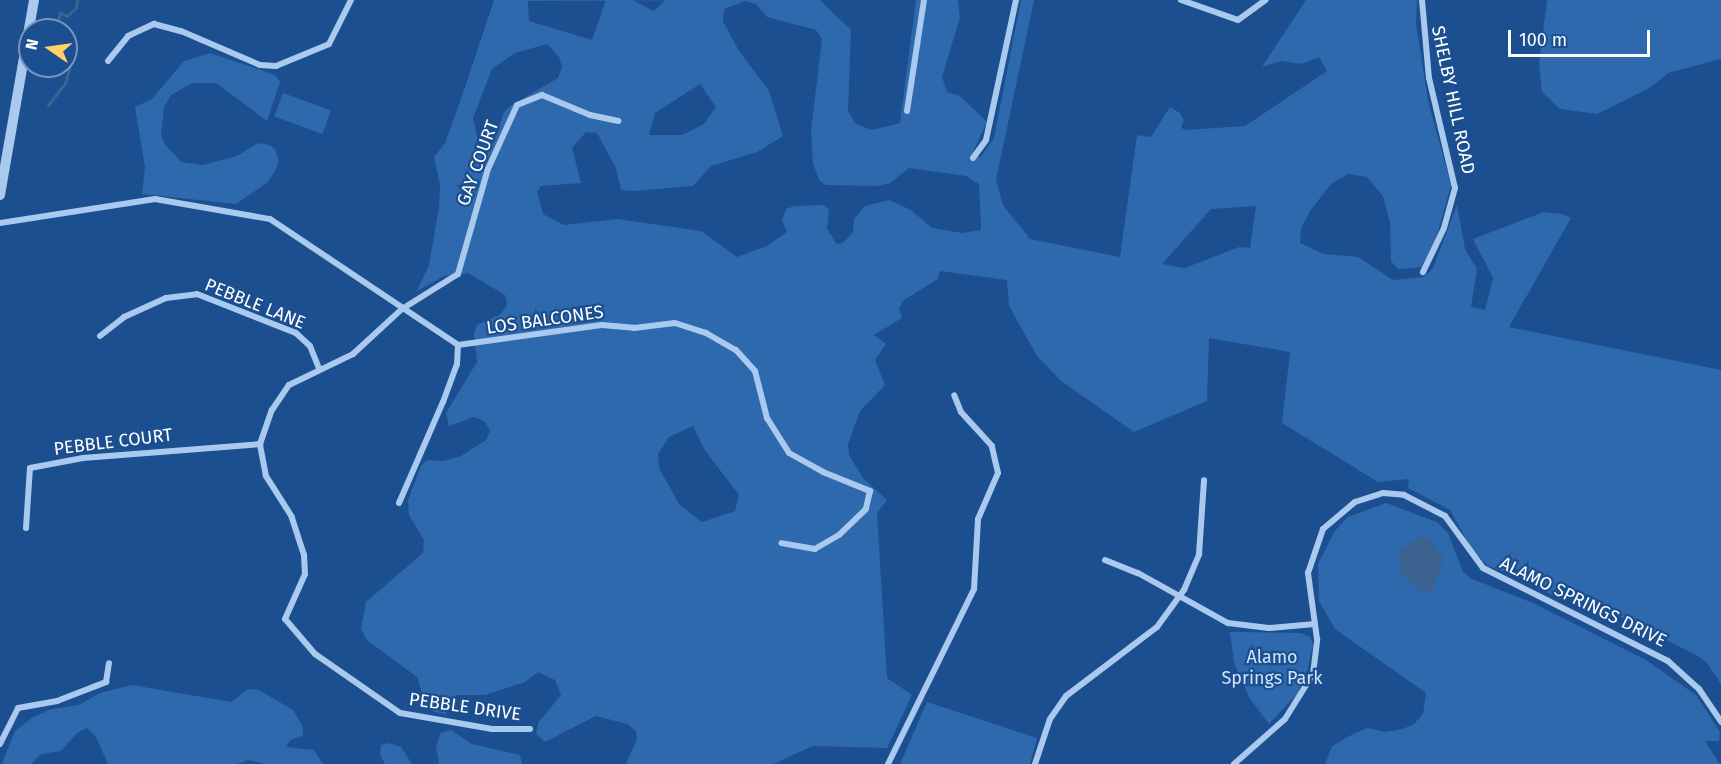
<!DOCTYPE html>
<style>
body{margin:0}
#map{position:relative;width:1721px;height:764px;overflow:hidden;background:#1b4f8f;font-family:"Fira Sans",sans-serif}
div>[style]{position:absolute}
.green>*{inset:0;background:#2e69ad;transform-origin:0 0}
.water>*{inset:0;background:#3c6290}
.stream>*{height:3px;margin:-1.5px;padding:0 1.5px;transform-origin:1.5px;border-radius:1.5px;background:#3c6290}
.minor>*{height:6px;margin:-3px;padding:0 3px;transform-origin:3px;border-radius:3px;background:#a9c9ee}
.tertiary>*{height:10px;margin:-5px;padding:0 5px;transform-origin:5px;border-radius:5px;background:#a9c9ee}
span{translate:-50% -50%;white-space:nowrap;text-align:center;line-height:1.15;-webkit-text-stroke:4.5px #1b4f8f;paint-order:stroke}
.street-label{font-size:18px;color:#fff}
.park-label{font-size:18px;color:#cfe3fa}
.north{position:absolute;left:18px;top:18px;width:60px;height:60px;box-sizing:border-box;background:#1b4f8f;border:2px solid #7695bc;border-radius:50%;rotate:283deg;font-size:16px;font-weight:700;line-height:24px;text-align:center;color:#fff}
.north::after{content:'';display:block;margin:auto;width:21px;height:27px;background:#ffd166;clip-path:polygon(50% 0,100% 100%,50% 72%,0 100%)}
.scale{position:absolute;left:1508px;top:30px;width:142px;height:27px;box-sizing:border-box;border:3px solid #fff;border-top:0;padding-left:8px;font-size:18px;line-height:21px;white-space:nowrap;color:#fff;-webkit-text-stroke:4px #1b4f8f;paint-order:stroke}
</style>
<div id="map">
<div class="green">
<i style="clip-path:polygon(evenodd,494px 0,528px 0,529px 21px,592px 40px,606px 0,632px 0,654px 11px,665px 0,820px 0,851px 30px,848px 111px,856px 124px,872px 130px,900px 123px,916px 0,958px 0,960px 17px,942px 77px,947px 92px,960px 96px,987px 122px,973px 152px,980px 158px,994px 138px,1021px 0,1034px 0,996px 180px,1003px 205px,1030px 239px,1120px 257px,1137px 135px,1151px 137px,1170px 107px,1180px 113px,1184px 120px,1181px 128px,1186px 130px,1245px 126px,1327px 71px,1319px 57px,1302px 64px,1281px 61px,1262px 67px,1306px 0,1417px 0,1416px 23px,1428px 101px,1451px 185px,1435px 242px,1422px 267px,1398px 269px,1391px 261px,1390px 223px,1383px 196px,1367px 177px,1348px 174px,1331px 184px,1310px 211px,1301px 229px,1300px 243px,1324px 254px,1358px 257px,1393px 280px,1424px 277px,1433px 268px,1457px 205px,1465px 249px,1477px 269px,1471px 307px,1485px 310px,1493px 278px,1473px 239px,1544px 212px,1562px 214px,1571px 218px,1509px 327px,1721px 370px,1721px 684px,1707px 663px,1698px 656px,1613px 613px,1605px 605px,1593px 605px,1567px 593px,1561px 599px,1528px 584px,1530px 574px,1509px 566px,1505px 572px,1488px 566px,1471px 548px,1450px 510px,1408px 488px,1409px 479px,1378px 482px,1282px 423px,1290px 352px,1209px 338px,1207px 401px,1134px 432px,1061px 381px,1037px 356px,1009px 306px,1007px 280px,940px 271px,938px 279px,904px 300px,899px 308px,902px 318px,874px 335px,886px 344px,875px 360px,885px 385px,860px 411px,848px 444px,849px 455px,863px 478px,887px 500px,877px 513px,887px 678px,912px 695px,887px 748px,813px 746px,773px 764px,626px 764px,637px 739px,636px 731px,627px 724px,596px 716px,545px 742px,536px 734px,538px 723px,561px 695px,555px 680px,538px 672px,525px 682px,485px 695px,456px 695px,446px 714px,435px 712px,426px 705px,417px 677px,367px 640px,361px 629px,366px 602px,423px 553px,424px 540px,409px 515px,408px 500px,421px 466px,427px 460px,444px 461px,461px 456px,486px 440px,490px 431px,484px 421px,474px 417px,449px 426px,446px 413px,477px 362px,474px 333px,477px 325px,501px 314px,507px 305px,505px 295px,468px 273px,444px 276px,417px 291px,429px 265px,439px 207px,440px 185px,434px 157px,445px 143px,462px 96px,494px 0,745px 1px,756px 4px,767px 17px,816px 30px,822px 39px,811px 130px,813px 164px,820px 181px,826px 185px,878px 186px,890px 183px,909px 168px,966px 176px,979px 184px,981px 230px,962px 233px,932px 228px,911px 210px,889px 200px,865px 206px,854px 219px,853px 232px,843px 243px,837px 244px,827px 229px,829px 209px,823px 205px,794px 206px,786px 209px,782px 220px,787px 232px,767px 246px,737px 257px,701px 231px,618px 219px,564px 225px,543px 214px,537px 192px,541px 186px,581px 183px,572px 148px,586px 132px,597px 133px,616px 168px,621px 190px,635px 191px,693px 186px,711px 166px,757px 152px,783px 136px,769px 91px,739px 51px,723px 21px,724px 9px,745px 1px,494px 0,547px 44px,559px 57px,562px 67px,558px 78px,512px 105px,504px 112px,493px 143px,479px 145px,473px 118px,492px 69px,515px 53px,547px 44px,494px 0,700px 84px,716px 107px,704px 124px,682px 135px,649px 135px,655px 113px,700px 84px,494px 0,1256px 206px,1250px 248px,1239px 247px,1185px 268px,1162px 264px,1211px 209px,1256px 206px,494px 0,693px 426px,704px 449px,739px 495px,735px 511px,702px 522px,679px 504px,659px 468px,658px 454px,669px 437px,693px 426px)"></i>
<i style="clip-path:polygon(1547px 0,1721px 0,1721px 59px,1668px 73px,1651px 87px,1597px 114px,1560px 109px,1542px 92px,1539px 64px)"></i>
<i style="clip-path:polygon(210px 53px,275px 75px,280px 82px,267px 121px,216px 83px,192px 83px,171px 95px,164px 107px,161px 135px,164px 143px,181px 162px,203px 165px,237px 156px,258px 143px,269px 145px,275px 149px,279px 161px,275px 171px,268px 182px,236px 204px,142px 194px,145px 167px,135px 107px,152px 99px,184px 61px)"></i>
<i style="left:283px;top:93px;width:51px;height:25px;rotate:20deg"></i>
<i style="clip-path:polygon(1386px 503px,1437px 522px,1448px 533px,1463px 572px,1472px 579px,1533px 603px,1646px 660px,1696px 695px,1720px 732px,1719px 741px,1705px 741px,1720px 764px,1325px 764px,1332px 746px,1355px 733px,1368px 728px,1385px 732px,1403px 729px,1414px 724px,1423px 714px,1426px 693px,1335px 629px,1319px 601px,1318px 564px,1334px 532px,1348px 517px)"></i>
<i style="clip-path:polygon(1230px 632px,1301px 633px,1310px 637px,1313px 645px,1307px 672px,1297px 694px,1269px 724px,1250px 699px,1234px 663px)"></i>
<i style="clip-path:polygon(132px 685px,231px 702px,248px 689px,259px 690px,293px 710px,303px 727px,303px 736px,290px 740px,286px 747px,314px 750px,323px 764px,266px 764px,248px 760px,237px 764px,108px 764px,96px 737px,87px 728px,77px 733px,61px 751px,41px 754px,31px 764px,2px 764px,15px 731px,33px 717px,52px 709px,79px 705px,100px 693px)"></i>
<i style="clip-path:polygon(927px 702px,1037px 738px,1030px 764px,900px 764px)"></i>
<i style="clip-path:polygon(451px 730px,472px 744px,520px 755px,522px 764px,439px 764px,436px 746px,441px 733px)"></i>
<i style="clip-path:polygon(389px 743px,401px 747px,412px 764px,385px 764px,380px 755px,381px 745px)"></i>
</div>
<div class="water">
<i style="clip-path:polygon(1417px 537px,1427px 538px,1444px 557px,1432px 592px,1423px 592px,1400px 574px,1400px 551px)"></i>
</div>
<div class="stream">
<i style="left:55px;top:30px;width:18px;rotate:-74deg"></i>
<i style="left:60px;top:13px;width:8px;rotate:23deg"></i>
<i style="left:67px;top:16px;width:12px;rotate:-42deg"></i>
<i style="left:76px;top:8px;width:8px;rotate:-83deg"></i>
<i style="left:48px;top:105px;width:28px;rotate:-52deg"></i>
<i style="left:65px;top:83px;width:26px;rotate:-74deg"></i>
<i style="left:72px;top:58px;width:8px;rotate:-135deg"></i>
</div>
<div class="minor">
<i style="left:1181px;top:0;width:60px;rotate:19.3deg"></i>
<i style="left:1238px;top:20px;width:34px;rotate:-36deg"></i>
<i style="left:1422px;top:0;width:78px;rotate:84.9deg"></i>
<i style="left:1429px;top:78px;width:113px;rotate:76.7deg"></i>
<i style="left:1455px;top:188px;width:41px;rotate:105.4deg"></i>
<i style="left:1444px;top:228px;width:49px;rotate:115.5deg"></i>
<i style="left:108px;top:61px;width:32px;rotate:-51deg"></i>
<i style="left:128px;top:36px;width:29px;rotate:-25deg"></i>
<i style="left:154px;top:24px;width:28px;rotate:15deg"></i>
<i style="left:181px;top:31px;width:86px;rotate:23.3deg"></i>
<i style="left:260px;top:65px;width:16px;rotate:4deg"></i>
<i style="left:276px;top:66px;width:57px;rotate:-22.5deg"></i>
<i style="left:329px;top:44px;width:49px;rotate:-63.4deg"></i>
<i style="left:907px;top:111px;width:112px;rotate:-81.3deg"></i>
<i style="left:973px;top:158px;width:22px;rotate:-54deg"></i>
<i style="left:986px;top:140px;width:143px;rotate:-77.9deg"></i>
<i style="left:0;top:223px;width:157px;rotate:-8.8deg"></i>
<i style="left:155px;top:199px;width:117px;rotate:9.9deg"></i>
<i style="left:270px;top:219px;width:226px;rotate:33.8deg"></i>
<i style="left:100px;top:336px;width:31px;rotate:-38deg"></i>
<i style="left:124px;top:317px;width:46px;rotate:-24.3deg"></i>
<i style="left:166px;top:298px;width:31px;rotate:-7deg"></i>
<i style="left:197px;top:294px;width:106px;rotate:21.5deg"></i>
<i style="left:296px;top:333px;width:19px;rotate:43deg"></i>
<i style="left:310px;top:346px;width:24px;rotate:68deg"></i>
<i style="left:458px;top:345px;width:145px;rotate:-7.9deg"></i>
<i style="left:602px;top:325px;width:32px;rotate:5deg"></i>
<i style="left:634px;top:328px;width:41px;rotate:-7deg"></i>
<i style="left:675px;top:323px;width:33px;rotate:18deg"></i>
<i style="left:706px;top:333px;width:34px;rotate:30deg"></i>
<i style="left:736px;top:350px;width:28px;rotate:48deg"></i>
<i style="left:755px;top:371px;width:49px;rotate:75.7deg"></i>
<i style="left:767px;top:418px;width:41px;rotate:57.8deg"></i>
<i style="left:789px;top:453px;width:39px;rotate:29deg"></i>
<i style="left:823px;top:472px;width:51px;rotate:22deg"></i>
<i style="left:870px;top:491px;width:18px;rotate:103deg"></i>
<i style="left:866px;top:509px;width:37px;rotate:136deg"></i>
<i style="left:839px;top:535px;width:28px;rotate:150deg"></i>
<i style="left:815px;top:549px;width:34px;rotate:-170deg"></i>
<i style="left:399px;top:503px;width:110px;rotate:-66.5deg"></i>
<i style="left:443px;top:402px;width:40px;rotate:-69.8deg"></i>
<i style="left:457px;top:364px;width:19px;rotate:-87deg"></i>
<i style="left:26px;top:528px;width:60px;rotate:-86.2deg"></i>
<i style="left:30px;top:468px;width:54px;rotate:-10.7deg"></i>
<i style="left:83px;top:458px;width:178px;rotate:-4.5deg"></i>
<i style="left:1105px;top:560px;width:35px;rotate:22deg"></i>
<i style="left:1138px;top:573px;width:103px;rotate:29.1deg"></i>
<i style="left:1228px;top:623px;width:41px;rotate:7deg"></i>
<i style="left:1269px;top:628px;width:46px;rotate:-5deg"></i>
<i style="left:530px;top:729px;width:38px;rotate:180deg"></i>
<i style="left:492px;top:729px;width:93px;rotate:-170.1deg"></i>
<i style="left:400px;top:713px;width:103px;rotate:-145.2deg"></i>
<i style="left:315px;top:654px;width:46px;rotate:-130.6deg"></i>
<i style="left:285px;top:619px;width:49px;rotate:-66deg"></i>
<i style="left:305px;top:574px;width:19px;rotate:-93deg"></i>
<i style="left:304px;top:555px;width:40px;rotate:-108deg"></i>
<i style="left:292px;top:517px;width:49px;rotate:-122.4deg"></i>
<i style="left:266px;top:476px;width:33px;rotate:-101deg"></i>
<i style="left:260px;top:444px;width:36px;rotate:-71deg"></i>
<i style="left:272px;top:410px;width:30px;rotate:-56deg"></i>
<i style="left:289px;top:385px;width:71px;rotate:-25.8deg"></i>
<i style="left:353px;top:354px;width:67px;rotate:-42.6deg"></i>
<i style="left:402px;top:309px;width:66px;rotate:-32deg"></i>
<i style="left:458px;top:274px;width:109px;rotate:-74.1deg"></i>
<i style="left:488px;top:169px;width:70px;rotate:-65.6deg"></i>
<i style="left:517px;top:105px;width:27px;rotate:-22deg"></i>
<i style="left:542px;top:95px;width:52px;rotate:22.6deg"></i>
<i style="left:590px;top:115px;width:29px;rotate:12deg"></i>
<i style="left:0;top:744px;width:40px;rotate:-63.4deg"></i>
<i style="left:18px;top:708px;width:40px;rotate:-10deg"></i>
<i style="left:57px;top:701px;width:53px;rotate:-21.2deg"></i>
<i style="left:106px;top:682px;width:19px;rotate:-81deg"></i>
<i style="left:888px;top:764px;width:195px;rotate:-63.8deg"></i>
<i style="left:974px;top:589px;width:70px;rotate:-86.7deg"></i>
<i style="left:978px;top:519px;width:50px;rotate:-66.5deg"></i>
<i style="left:998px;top:473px;width:28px;rotate:-103deg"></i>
<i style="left:992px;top:446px;width:46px;rotate:-132.4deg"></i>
<i style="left:961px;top:412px;width:18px;rotate:-112deg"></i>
<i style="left:1035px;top:764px;width:47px;rotate:-71.6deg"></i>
<i style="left:1050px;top:719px;width:28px;rotate:-55deg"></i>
<i style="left:1066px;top:696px;width:114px;rotate:-37.2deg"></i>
<i style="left:1157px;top:627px;width:46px;rotate:-53.9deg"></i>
<i style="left:1184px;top:590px;width:39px;rotate:-67deg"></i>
<i style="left:1199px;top:554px;width:74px;rotate:-86.1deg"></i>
<i style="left:1234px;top:764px;width:68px;rotate:-41.4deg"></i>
<i style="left:1285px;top:719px;width:53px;rotate:-58.1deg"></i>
<i style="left:1313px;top:674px;width:35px;rotate:-83deg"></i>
<i style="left:1317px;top:639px;width:67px;rotate:-97.8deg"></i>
<i style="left:1308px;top:573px;width:46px;rotate:-71.2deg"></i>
<i style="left:1323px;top:529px;width:42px;rotate:-40.2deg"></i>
<i style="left:1355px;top:502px;width:29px;rotate:-18deg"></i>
<i style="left:1383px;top:493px;width:21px;rotate:5deg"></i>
<i style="left:1404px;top:495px;width:46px;rotate:27.1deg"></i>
<i style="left:1445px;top:516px;width:64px;rotate:53.8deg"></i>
<i style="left:1483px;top:568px;width:207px;rotate:26.7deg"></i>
<i style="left:1668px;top:661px;width:42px;rotate:42.1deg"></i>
<i style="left:1699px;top:689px;width:40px;rotate:56deg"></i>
</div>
<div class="tertiary">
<i style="left:0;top:195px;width:198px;rotate:-80.1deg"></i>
</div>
<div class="street-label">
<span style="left:1453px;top:100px;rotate:78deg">SHELBY HILL ROAD</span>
<span style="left:478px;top:163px;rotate:-70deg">GAY COURT</span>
<span style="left:255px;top:304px;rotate:22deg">PEBBLE LANE</span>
<span style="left:545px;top:320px;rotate:-8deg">LOS BALCONES</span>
<span style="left:113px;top:442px;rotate:-7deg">PEBBLE COURT</span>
<span style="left:1583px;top:602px;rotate:26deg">ALAMO SPRINGS DRIVE</span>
<span style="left:465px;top:707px;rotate:8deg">PEBBLE DRIVE</span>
</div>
<div class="park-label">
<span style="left:1272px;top:668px">Alamo<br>Springs Park</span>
</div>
<div class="north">N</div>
<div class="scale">100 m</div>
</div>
